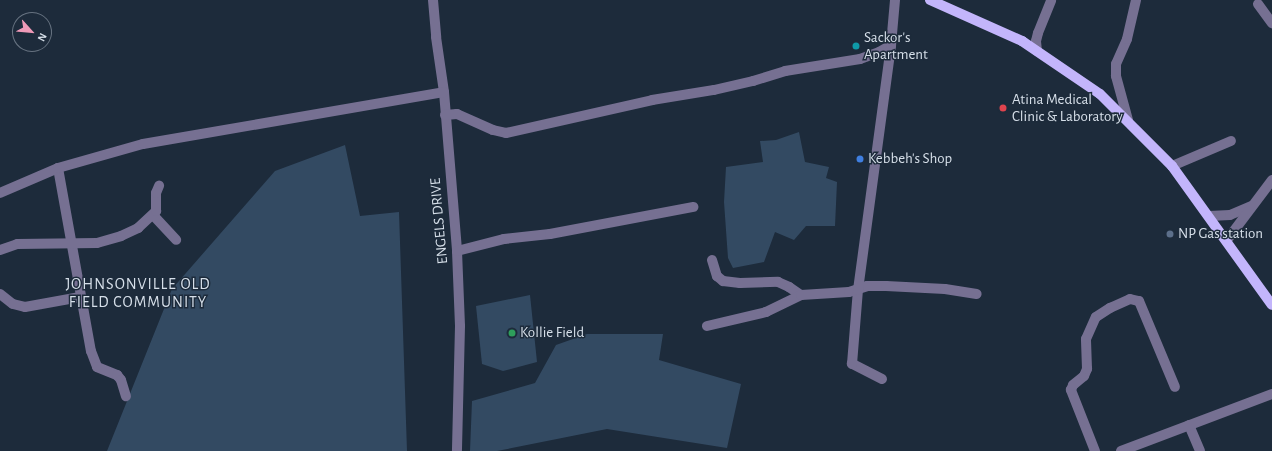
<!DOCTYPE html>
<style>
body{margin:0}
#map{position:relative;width:1272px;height:451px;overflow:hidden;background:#1d2b3b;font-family:"Alegreya Sans",sans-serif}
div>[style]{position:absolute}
.green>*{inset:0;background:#334a62}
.minor>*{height:10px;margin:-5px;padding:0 5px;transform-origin:5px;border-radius:5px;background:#767092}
.major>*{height:10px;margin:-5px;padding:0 5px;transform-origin:5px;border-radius:5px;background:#c3b5fb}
.dots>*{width:11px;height:11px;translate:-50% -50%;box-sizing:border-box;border:2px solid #1d2b3b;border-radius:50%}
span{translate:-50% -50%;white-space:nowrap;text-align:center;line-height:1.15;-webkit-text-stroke:3px #1d2b3b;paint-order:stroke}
.poi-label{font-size:15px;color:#d6dfe9}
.left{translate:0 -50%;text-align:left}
.street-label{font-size:15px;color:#d6dfe9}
.neighbourhood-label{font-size:16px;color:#d6dfe9;letter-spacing:1px}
.north{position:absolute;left:12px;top:12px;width:40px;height:40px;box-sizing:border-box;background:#1d2b3b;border:1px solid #677381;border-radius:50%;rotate:117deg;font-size:11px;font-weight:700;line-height:16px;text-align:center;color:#d6dfe9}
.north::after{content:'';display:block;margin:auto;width:14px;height:18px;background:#ef9ab8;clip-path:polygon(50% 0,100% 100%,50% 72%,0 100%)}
</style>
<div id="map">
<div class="green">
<i style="clip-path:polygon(799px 132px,805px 162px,829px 167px,826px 178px,837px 182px,835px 226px,806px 226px,794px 240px,775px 232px,764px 262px,733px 268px,728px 258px,724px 202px,726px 167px,763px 162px,760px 141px,776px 140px)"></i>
<i style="clip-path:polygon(345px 145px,360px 216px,399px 212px,407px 451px,107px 451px,172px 289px,275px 171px)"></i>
<i style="clip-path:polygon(530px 295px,537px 362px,503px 371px,482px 364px,476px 306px)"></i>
<i style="clip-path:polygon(587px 334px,663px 334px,659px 360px,741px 384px,727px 448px,607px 429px,497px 451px,470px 451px,472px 401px,535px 383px,556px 345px)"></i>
</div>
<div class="minor">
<i style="left:433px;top:0;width:37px;rotate:85deg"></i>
<i style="left:436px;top:37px;width:56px;rotate:81.7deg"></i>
<i style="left:444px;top:92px;width:160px;rotate:85.3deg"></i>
<i style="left:457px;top:251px;width:75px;rotate:87.7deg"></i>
<i style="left:460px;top:326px;width:125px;rotate:91.4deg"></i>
<i style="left:1258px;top:4px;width:24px;rotate:54deg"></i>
<i style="left:1037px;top:51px;width:10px;rotate:-96deg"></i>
<i style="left:1036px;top:41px;width:8px;rotate:-76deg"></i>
<i style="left:1038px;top:33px;width:35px;rotate:-68deg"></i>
<i style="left:445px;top:115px;width:12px;rotate:-5deg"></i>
<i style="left:457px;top:114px;width:39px;rotate:24deg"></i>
<i style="left:493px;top:130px;width:13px;rotate:13deg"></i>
<i style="left:506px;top:133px;width:150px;rotate:-12.7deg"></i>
<i style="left:652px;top:100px;width:63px;rotate:-9.2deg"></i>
<i style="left:714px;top:90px;width:40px;rotate:-13deg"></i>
<i style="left:753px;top:81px;width:34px;rotate:-17deg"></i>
<i style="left:785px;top:71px;width:76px;rotate:-9.1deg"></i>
<i style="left:860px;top:59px;width:20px;rotate:-20deg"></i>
<i style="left:879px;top:52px;width:14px;rotate:-30deg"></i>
<i style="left:1128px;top:120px;width:46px;rotate:-105.3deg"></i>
<i style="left:1116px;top:76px;width:12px;rotate:-90deg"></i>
<i style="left:1116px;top:64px;width:27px;rotate:-66deg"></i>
<i style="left:1127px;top:39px;width:40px;rotate:-77deg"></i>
<i style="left:1172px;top:166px;width:64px;rotate:-23deg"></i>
<i style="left:58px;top:168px;width:186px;rotate:79.8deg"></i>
<i style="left:91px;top:351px;width:17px;rotate:69deg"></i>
<i style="left:97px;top:367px;width:22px;rotate:22deg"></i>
<i style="left:117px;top:375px;width:6px;rotate:51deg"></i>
<i style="left:121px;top:380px;width:17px;rotate:73deg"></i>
<i style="left:0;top:193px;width:63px;rotate:-23.3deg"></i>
<i style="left:58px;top:168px;width:88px;rotate:-15.8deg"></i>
<i style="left:143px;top:144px;width:305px;rotate:-9.8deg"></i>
<i style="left:153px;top:215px;width:34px;rotate:47deg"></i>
<i style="left:1209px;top:216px;width:21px;rotate:-3deg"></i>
<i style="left:1230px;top:215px;width:23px;rotate:-23deg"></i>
<i style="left:1227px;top:240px;width:75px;rotate:-53.1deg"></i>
<i style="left:0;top:250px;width:18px;rotate:-19deg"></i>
<i style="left:17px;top:244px;width:80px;rotate:-0.7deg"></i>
<i style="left:97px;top:243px;width:25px;rotate:-16deg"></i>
<i style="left:121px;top:236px;width:19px;rotate:-25deg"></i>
<i style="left:138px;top:228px;width:25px;rotate:-43deg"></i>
<i style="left:156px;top:211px;width:18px;rotate:-90deg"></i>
<i style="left:156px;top:193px;width:8px;rotate:-67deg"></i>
<i style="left:457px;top:251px;width:49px;rotate:-14.3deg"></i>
<i style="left:504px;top:239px;width:46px;rotate:-6.2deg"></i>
<i style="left:550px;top:234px;width:146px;rotate:-10.7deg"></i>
<i style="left:712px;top:260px;width:17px;rotate:73deg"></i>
<i style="left:717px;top:276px;width:8px;rotate:40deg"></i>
<i style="left:723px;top:281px;width:17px;rotate:7deg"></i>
<i style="left:740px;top:283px;width:38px;rotate:-2deg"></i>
<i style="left:778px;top:282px;width:12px;rotate:24deg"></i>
<i style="left:789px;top:287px;width:14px;rotate:34deg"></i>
<i style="left:0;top:294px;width:16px;rotate:38deg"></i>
<i style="left:13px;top:304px;width:12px;rotate:14deg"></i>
<i style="left:25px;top:307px;width:56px;rotate:-10.3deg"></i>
<i style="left:707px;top:326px;width:61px;rotate:-13.3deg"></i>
<i style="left:766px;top:312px;width:39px;rotate:-26deg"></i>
<i style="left:801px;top:295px;width:48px;rotate:-3.6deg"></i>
<i style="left:849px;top:292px;width:19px;rotate:-18deg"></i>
<i style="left:867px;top:286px;width:19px"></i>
<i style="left:886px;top:286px;width:59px;rotate:2.9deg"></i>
<i style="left:945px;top:289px;width:32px;rotate:9deg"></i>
<i style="left:882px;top:379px;width:34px;rotate:-153deg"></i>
<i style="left:852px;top:364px;width:74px;rotate:-85.4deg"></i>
<i style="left:858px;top:290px;width:247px;rotate:-82.3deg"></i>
<i style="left:891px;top:45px;width:45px;rotate:-84.9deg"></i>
<i style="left:1189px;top:425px;width:28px;rotate:67deg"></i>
<i style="left:1095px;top:451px;width:66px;rotate:-111.5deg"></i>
<i style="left:1071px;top:390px;width:5px;rotate:-68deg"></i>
<i style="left:1073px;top:385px;width:14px;rotate:-39deg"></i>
<i style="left:1084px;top:376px;width:8px;rotate:-67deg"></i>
<i style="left:1087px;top:369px;width:30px;rotate:-92deg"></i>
<i style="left:1086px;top:339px;width:24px;rotate:-66deg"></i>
<i style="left:1096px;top:317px;width:17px;rotate:-33deg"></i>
<i style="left:1110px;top:308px;width:22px;rotate:-24deg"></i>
<i style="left:1130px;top:299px;width:9px;rotate:13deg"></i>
<i style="left:1139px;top:301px;width:93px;rotate:67.3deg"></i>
<i style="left:1121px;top:451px;width:161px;rotate:-20.7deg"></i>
</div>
<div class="major">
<i style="left:930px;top:0;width:101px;rotate:24deg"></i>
<i style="left:1022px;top:41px;width:94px;rotate:34.2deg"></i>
<i style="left:1100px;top:94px;width:102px;rotate:45deg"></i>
<i style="left:1172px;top:166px;width:171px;rotate:54.3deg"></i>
</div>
<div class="dots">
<i style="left:856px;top:46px;background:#0f9aa8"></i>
<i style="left:1003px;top:108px;background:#e0444e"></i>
<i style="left:860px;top:159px;background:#3f7fe0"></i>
<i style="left:1170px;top:234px;background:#5c6f8a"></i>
<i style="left:512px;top:333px;background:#2e9e5b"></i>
</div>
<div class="poi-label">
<span class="left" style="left:864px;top:46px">Sackor's<br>Apartment</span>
<span class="left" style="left:1012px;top:108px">Atina Medical<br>Clinic &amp; Laboratory</span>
<span class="left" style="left:868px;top:159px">Kebbeh's Shop</span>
<span class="left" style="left:1178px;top:234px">NP Gas station</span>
<span class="left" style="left:520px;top:333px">Kollie Field</span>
</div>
<div class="street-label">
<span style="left:439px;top:221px;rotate:-95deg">ENGELS DRIVE</span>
</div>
<div class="neighbourhood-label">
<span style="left:138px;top:293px">JOHNSONVILLE OLD<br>FIELD COMMUNITY</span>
</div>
<div class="north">N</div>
</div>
